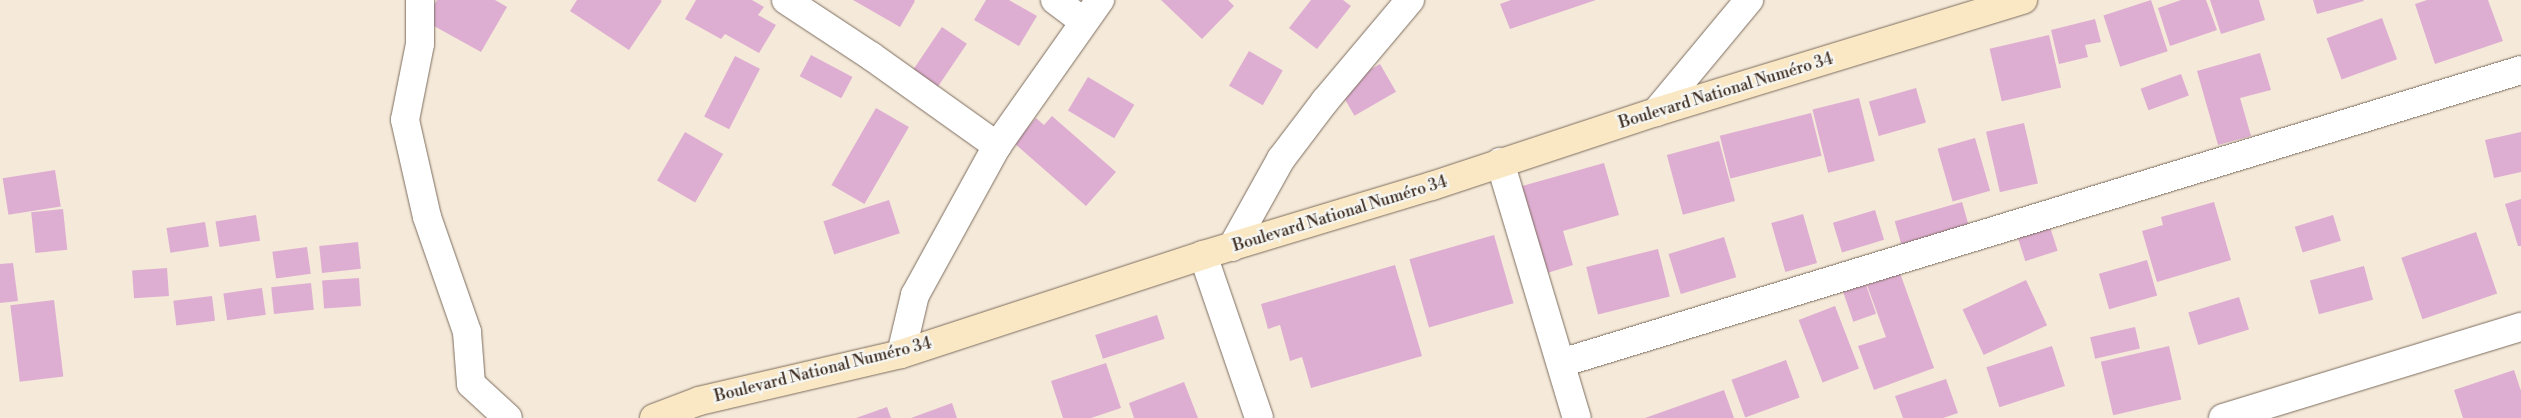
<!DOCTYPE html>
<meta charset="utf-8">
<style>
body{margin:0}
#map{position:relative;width:2521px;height:418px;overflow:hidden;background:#f5e9d9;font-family:"Libre Bodoni",serif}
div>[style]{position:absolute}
.building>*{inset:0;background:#deaed2;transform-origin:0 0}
.roads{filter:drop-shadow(0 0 1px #7c6d5f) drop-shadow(0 0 1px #7c6d5f)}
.minor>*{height:28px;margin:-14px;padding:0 14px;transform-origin:14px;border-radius:14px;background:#fff}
.secondary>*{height:28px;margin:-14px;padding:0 14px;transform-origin:14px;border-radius:14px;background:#fae7c3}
span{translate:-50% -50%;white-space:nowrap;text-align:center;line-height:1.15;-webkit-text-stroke:4.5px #f6f6f2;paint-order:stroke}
.street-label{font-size:16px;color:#3b2a1e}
</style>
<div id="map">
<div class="building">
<i style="clip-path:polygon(437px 0,495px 0,507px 7px,481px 52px,425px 21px)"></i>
<i style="clip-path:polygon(577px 0,660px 0,662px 1px,629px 50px,570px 11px)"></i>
<i style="clip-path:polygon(696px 0,752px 0,764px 7px,758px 15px,776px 25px,759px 53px,725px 34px,721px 39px,685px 19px)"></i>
<i style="clip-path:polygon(853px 0,914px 0,915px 1px,900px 27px)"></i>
<i style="clip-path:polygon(986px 0,1009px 0,1037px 16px,1019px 46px,974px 20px)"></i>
<i style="clip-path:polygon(1161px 0,1228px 0,1234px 6px,1202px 39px)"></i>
<i style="clip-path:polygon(1311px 0,1343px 0,1351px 6px,1317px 49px,1289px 28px)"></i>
<i style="clip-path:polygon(1511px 0,1596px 0,1510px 29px,1500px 4px)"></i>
<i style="left:2151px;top:0;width:54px;height:50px;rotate:72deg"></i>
<i style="clip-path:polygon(2181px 0,2206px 0,2217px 30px,2170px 46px,2158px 8px)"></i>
<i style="clip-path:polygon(2210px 0,2259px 0,2265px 20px,2221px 34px)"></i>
<i style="clip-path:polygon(2313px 0,2363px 0,2364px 1px,2317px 14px)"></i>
<i style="clip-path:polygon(2427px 0,2488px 0,2503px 41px,2435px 64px,2415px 4px)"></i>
<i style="left:2382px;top:18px;width:44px;height:59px;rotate:70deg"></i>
<i style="clip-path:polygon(2095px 19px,2101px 42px,2085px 45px,2088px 57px,2059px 64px,2051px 30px)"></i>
<i style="left:942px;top:27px;width:30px;height:54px;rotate:34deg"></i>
<i style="left:2049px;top:35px;width:54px;height:61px;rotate:77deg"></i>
<i style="left:1249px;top:51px;width:39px;height:40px;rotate:30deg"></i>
<i style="clip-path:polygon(2260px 53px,2271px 90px,2240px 98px,2251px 136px,2218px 145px,2197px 71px)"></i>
<i style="left:811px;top:55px;width:47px;height:24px;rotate:28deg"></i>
<i style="left:735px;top:56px;width:28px;height:68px;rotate:27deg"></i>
<i style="left:1380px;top:64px;width:32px;height:48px;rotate:60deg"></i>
<i style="left:2181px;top:74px;width:23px;height:43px;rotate:70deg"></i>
<i style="left:1088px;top:77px;width:54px;height:39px;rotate:31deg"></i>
<i style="left:1916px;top:88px;width:36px;height:49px;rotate:74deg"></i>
<i style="left:1859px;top:98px;width:65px;height:48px;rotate:76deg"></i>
<i style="left:876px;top:108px;width:38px;height:89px;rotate:30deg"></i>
<i style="left:1811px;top:113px;width:44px;height:94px;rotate:76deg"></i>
<i style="clip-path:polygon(1052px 116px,1116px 172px,1086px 206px,1014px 143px,1036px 118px,1044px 125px)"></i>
<i style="left:2024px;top:123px;width:62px;height:39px;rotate:77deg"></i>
<i style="left:685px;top:132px;width:44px;height:56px;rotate:30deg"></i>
<i style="clip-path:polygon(2521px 132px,2521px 172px,2494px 178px,2485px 140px)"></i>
<i style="left:1975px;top:138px;width:55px;height:39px;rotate:74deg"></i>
<i style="left:1719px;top:141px;width:62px;height:54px;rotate:75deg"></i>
<i style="clip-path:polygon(1604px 163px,1619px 215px,1563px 231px,1573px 265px,1544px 274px,1519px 187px)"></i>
<i style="left:55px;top:170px;width:37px;height:53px;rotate:81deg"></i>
<i style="clip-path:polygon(2521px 199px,2521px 246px,2518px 246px,2505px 204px)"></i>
<i style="left:889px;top:200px;width:35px;height:69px;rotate:72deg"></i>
<i style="left:1962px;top:202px;width:26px;height:70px;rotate:74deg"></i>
<i style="clip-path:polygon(2214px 202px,2231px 260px,2157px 282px,2142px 231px,2163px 225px,2161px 217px)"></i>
<i style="left:63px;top:209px;width:41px;height:32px;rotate:84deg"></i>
<i style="left:1875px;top:210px;width:31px;height:44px;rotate:73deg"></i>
<i style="left:1803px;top:214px;width:51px;height:33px;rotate:74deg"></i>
<i style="left:256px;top:215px;width:26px;height:41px;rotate:81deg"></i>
<i style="left:2333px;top:215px;width:27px;height:40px;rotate:73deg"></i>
<i style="left:205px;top:222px;width:25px;height:39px;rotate:81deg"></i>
<i style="left:2049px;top:224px;width:28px;height:34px;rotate:72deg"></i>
<i style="left:2476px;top:232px;width:65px;height:79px;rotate:71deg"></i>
<i style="left:1494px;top:235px;width:71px;height:88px;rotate:74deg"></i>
<i style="left:1724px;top:237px;width:42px;height:58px;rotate:73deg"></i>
<i style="left:358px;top:242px;width:27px;height:39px;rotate:84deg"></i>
<i style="left:307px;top:247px;width:27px;height:35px;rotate:82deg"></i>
<i style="left:1658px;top:249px;width:49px;height:74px;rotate:76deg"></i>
<i style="left:2147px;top:260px;width:37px;height:50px;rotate:74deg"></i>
<i style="clip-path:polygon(13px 263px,18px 301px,0 303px,0 264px)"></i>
<i style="clip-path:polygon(1395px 265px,1422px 356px,1311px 388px,1302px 357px,1290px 361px,1280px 325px,1268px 329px,1261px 304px)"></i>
<i style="left:2364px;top:266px;width:35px;height:56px;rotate:75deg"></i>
<i style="left:167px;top:268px;width:28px;height:35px;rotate:86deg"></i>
<i style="clip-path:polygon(1900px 273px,1934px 368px,1874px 390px,1858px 346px,1886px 337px,1867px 285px)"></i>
<i style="left:1863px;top:276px;width:40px;height:24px;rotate:71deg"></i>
<i style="left:359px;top:278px;width:28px;height:37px;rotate:86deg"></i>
<i style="left:2026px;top:280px;width:50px;height:70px;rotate:65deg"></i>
<i style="left:311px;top:283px;width:27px;height:40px;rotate:84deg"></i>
<i style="left:262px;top:288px;width:27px;height:39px;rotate:82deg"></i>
<i style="left:212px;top:296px;width:25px;height:39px;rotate:83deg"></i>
<i style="left:2239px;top:297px;width:34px;height:53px;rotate:73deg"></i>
<i style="left:54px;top:300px;width:77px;height:44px;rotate:83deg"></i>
<i style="left:1835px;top:306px;width:67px;height:39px;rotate:69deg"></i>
<i style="left:1157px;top:315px;width:25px;height:65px;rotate:72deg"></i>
<i style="left:2135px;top:327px;width:22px;height:46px;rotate:77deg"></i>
<i style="left:2052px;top:346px;width:42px;height:69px;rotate:72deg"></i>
<i style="left:2169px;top:346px;width:55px;height:70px;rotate:77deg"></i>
<i style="left:1786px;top:360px;width:40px;height:58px;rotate:70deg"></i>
<i style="clip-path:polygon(1106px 363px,1121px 408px,1091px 418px,1063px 418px,1051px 381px)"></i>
<i style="clip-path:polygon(2514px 370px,2521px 391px,2521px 418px,2463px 418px,2454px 390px)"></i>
<i style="clip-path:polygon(1946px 379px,1958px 413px,1943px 418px,1903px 418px,1895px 396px)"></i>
<i style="clip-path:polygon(1184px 382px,1198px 418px,1134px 418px,1129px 403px)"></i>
<i style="clip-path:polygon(1724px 390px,1734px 418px,1645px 418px)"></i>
<i style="clip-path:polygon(952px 403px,957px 418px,911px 418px)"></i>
<i style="clip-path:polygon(887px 407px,891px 418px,856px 418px)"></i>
</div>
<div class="roads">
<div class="minor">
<i style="left:420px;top:0;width:44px;rotate:90deg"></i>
<i style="left:420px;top:44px;width:77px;rotate:101.2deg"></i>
<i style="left:405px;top:120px;width:99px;rotate:77.2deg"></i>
<i style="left:427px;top:217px;width:122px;rotate:70.8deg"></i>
<i style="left:467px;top:332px;width:52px;rotate:85.6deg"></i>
<i style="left:471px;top:384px;width:50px;rotate:42.6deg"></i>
<i style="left:786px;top:0;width:102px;rotate:33.4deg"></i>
<i style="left:871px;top:56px;width:155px;rotate:35.5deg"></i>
<i style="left:1055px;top:0;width:36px;rotate:37deg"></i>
<i style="left:1656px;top:112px;width:146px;rotate:-50.3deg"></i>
<i style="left:1500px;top:162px;width:267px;rotate:73.3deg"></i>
<i style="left:1232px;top:247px;width:101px;rotate:-60.9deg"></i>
<i style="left:1281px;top:159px;width:73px;rotate:-52.8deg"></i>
<i style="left:1325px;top:101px;width:132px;rotate:-49.9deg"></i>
<i style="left:1203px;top:255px;width:172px;rotate:71deg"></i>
<i style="left:901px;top:354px;width:61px;rotate:-76.7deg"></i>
<i style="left:915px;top:295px;width:170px;rotate:-61.2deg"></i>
<i style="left:997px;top:146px;width:179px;rotate:-54.8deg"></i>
<i style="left:1561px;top:363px;width:1004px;rotate:-16.97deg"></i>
<i style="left:2223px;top:418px;width:312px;rotate:-17deg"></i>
</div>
<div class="secondary">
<i style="left:654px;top:418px;width:48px;rotate:-20.7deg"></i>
<i style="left:699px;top:401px;width:207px;rotate:-13.1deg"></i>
<i style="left:901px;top:354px;width:318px;rotate:-18.1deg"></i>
<i style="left:1203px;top:255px;width:239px;rotate:-16.8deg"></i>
<i style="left:1432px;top:186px;width:236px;rotate:-18.3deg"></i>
<i style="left:1656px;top:112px;width:384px;rotate:-17deg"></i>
</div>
</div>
<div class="street-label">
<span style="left:1726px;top:91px;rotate:-17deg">Boulevard National Numéro 34</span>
<span style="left:1340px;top:214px;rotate:-17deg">Boulevard National Numéro 34</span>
<span style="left:823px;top:370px;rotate:-14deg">Boulevard National Numéro 34</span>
</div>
</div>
